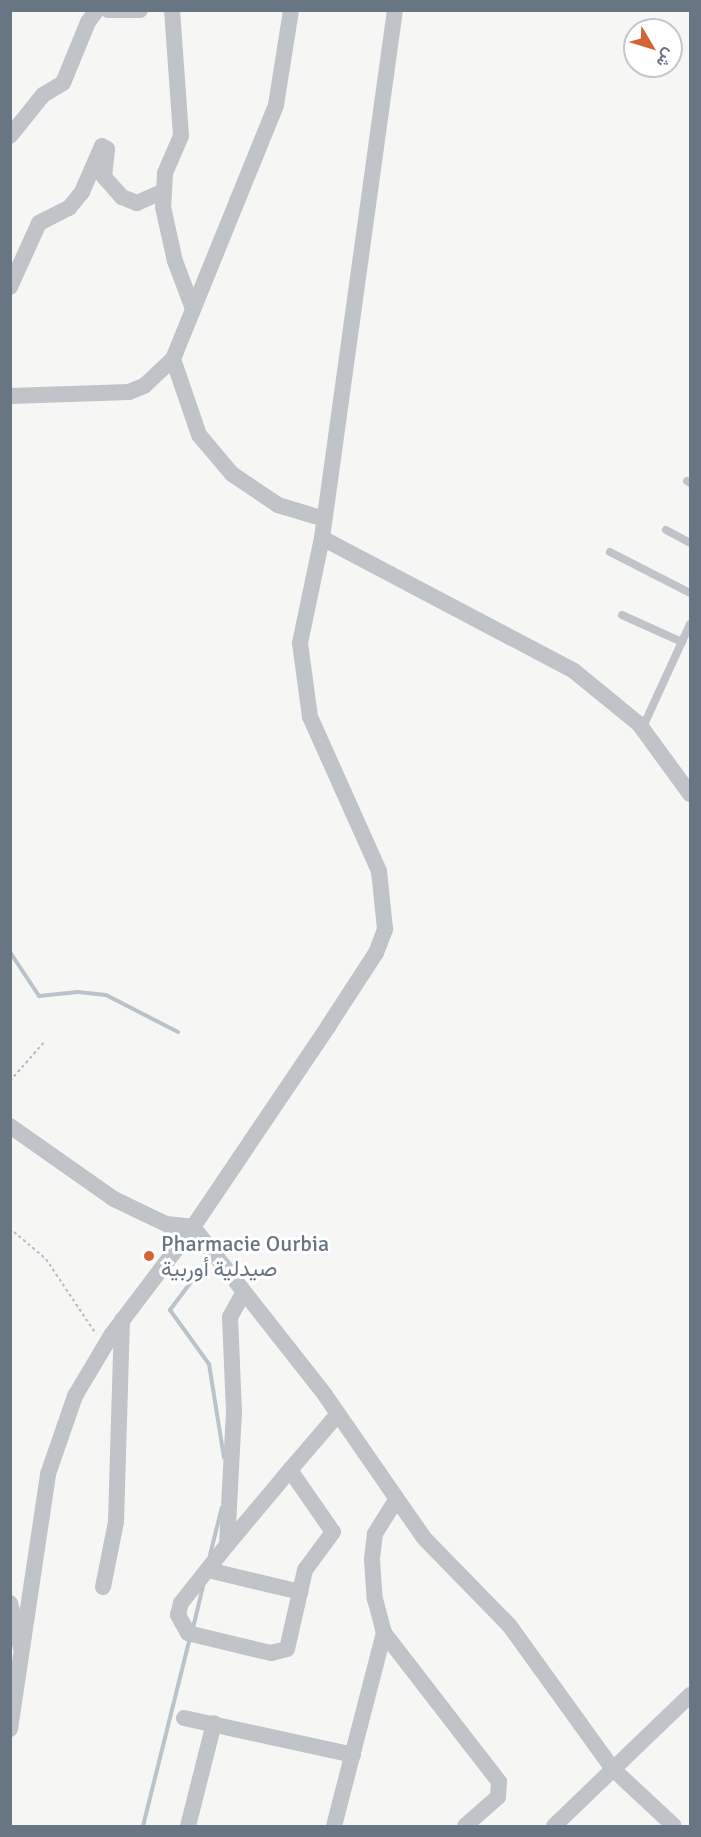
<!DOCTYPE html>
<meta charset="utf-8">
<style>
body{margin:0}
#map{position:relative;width:701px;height:1837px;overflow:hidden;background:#f6f6f4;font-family:Signika,Vazirmatn,sans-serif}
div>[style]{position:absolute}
.stream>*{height:4px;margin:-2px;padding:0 2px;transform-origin:2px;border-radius:2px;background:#bac3c9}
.path>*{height:2px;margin-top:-1px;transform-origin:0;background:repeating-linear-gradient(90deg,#babcbf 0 3px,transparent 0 6px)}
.lane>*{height:8px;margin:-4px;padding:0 4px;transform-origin:4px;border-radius:4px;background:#c0c3c7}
.street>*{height:16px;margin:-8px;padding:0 8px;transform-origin:8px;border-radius:8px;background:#c0c3c7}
.dots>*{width:16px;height:16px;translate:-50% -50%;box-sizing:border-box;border:3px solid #fff;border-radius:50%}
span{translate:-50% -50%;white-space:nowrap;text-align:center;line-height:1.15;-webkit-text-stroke:6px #fff;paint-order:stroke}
.poi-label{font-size:22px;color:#687582}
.left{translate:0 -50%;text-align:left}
.frame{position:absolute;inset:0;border:12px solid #687582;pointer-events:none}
.north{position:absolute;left:623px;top:18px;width:60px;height:60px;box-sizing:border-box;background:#fff;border:2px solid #c3c8cd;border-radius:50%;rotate:128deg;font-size:16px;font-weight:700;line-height:24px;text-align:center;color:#687582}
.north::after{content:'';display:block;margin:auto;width:21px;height:27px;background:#d46436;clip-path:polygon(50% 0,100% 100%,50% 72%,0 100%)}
</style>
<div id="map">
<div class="stream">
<i style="left:10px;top:952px;width:53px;rotate:56.6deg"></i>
<i style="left:39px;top:996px;width:39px;rotate:-6deg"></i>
<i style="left:78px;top:992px;width:28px;rotate:6deg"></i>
<i style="left:106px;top:995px;width:81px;rotate:27.2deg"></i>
<i style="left:203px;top:1266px;width:55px;rotate:126.9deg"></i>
<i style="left:170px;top:1310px;width:67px;rotate:54.2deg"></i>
<i style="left:209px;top:1364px;width:95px;rotate:80.9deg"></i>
<i style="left:210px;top:1555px;width:49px;rotate:-76deg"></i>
<i style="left:193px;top:1628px;width:43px;rotate:-76.6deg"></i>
<i style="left:143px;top:1826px;width:194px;rotate:-76deg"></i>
</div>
<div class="path">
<i style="left:10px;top:1081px;width:53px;rotate:-48.8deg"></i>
<i style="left:14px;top:1232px;width:42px;rotate:40.2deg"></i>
<i style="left:46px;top:1259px;width:90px;rotate:56.3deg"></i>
</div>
<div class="lane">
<i style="left:687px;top:481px;width:4px;rotate:34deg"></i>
<i style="left:666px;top:530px;width:27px;rotate:28deg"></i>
<i style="left:610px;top:552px;width:90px;rotate:27.1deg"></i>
<i style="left:622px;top:615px;width:66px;rotate:24.2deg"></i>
<i style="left:642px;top:729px;width:115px;rotate:-65.4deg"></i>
</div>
<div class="street">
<i style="left:108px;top:10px;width:32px"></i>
<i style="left:172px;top:10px;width:126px;rotate:85.9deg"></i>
<i style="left:181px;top:136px;width:40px;rotate:113.4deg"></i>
<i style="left:165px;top:173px;width:34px;rotate:93deg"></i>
<i style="left:163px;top:207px;width:55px;rotate:77.5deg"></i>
<i style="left:175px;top:261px;width:51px;rotate:69.4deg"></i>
<i style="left:10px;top:136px;width:53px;rotate:-51.2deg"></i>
<i style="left:43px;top:95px;width:23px;rotate:-31deg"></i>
<i style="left:63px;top:83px;width:66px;rotate:-67.7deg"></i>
<i style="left:88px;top:22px;width:15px;rotate:-53deg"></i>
<i style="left:10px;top:287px;width:70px;rotate:-65.6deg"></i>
<i style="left:39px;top:223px;width:34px;rotate:-27deg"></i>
<i style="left:69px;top:208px;width:21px;rotate:-51deg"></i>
<i style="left:82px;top:192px;width:50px;rotate:-66.5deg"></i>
<i style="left:102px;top:146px;width:6px;rotate:31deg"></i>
<i style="left:107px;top:149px;width:28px;rotate:96deg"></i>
<i style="left:104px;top:177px;width:27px;rotate:48deg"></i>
<i style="left:122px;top:197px;width:16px;rotate:22deg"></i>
<i style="left:137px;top:203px;width:27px;rotate:-24deg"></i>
<i style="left:173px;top:359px;width:80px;rotate:71.1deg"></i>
<i style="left:199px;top:435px;width:51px;rotate:49.8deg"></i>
<i style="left:232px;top:474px;width:55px;rotate:34deg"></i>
<i style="left:278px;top:505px;width:48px;rotate:16.9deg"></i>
<i style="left:10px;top:396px;width:119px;rotate:-1.9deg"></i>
<i style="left:129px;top:392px;width:16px;rotate:-22deg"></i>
<i style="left:144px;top:386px;width:40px;rotate:-43deg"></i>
<i style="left:173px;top:359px;width:274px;rotate:-67.9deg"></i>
<i style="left:276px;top:105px;width:96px;rotate:-81deg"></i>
<i style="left:322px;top:538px;width:285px;rotate:27.8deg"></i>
<i style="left:574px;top:671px;width:84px;rotate:39.2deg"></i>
<i style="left:639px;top:724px;width:87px;rotate:53.9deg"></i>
<i style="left:10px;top:1126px;width:127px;rotate:35.1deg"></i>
<i style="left:114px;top:1199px;width:58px;rotate:25.7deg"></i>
<i style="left:166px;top:1224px;width:27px;rotate:6deg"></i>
<i style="left:193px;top:1227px;width:214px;rotate:51.8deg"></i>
<i style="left:325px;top:1395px;width:174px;rotate:55.3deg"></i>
<i style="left:424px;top:1538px;width:122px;rotate:45.7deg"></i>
<i style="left:509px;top:1625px;width:178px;rotate:54.2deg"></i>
<i style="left:613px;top:1769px;width:83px;rotate:43.1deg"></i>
<i style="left:290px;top:1470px;width:75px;rotate:55.3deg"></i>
<i style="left:333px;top:1532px;width:47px;rotate:126.4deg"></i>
<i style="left:305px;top:1570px;width:81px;rotate:102.8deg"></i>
<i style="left:287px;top:1649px;width:16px;rotate:166deg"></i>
<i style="left:271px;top:1653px;width:85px;rotate:-166.5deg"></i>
<i style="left:188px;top:1633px;width:21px;rotate:-119deg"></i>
<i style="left:178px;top:1615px;width:12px;rotate:-76deg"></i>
<i style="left:181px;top:1603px;width:74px;rotate:-51.6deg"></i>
<i style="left:227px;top:1545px;width:98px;rotate:-50deg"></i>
<i style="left:290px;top:1470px;width:74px;rotate:-49.4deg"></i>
<i style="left:396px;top:1500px;width:40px;rotate:122deg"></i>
<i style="left:375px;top:1534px;width:26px;rotate:97deg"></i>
<i style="left:372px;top:1560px;width:39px;rotate:86deg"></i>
<i style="left:375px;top:1599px;width:35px;rotate:75deg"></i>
<i style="left:384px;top:1633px;width:188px;rotate:52.3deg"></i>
<i style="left:499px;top:1782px;width:15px;rotate:94deg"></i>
<i style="left:498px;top:1797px;width:44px;rotate:138.7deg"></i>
<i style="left:227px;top:1545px;width:133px;rotate:-87deg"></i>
<i style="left:234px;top:1412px;width:95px;rotate:-92.4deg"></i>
<i style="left:230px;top:1317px;width:26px;rotate:-61deg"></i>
<i style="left:208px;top:1570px;width:95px;rotate:13.4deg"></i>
<i style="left:103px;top:1587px;width:66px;rotate:-78.7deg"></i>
<i style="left:116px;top:1522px;width:202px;rotate:-88.3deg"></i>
<i style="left:10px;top:1603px;width:46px;rotate:76.3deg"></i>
<i style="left:184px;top:1718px;width:173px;rotate:12.3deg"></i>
<i style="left:10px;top:1729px;width:258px;rotate:-81.5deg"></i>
<i style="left:48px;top:1474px;width:83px;rotate:-70.9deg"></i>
<i style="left:75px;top:1396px;width:72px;rotate:-59.2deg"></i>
<i style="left:112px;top:1334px;width:134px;rotate:-52.9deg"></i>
<i style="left:193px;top:1227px;width:244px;rotate:-56deg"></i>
<i style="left:329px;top:1025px;width:86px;rotate:-56.9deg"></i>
<i style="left:376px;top:953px;width:26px;rotate:-69deg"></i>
<i style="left:385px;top:929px;width:58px;rotate:-95.9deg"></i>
<i style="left:379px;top:871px;width:169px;rotate:-114.1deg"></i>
<i style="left:310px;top:717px;width:75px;rotate:-97.7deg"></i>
<i style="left:300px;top:643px;width:107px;rotate:-78.2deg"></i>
<i style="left:322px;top:538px;width:533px;rotate:-82.13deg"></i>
<i style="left:188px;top:1826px;width:106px;rotate:-75.8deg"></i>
<i style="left:334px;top:1826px;width:199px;rotate:-75.5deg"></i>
<i style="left:554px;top:1826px;width:189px;rotate:-43.9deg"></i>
</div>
<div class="dots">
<i style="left:149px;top:1256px;background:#d46436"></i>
</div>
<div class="poi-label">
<span class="left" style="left:161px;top:1256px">Pharmacie Ourbia<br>صيدلية أوربية</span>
</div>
<div class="frame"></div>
<div class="north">ش</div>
</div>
